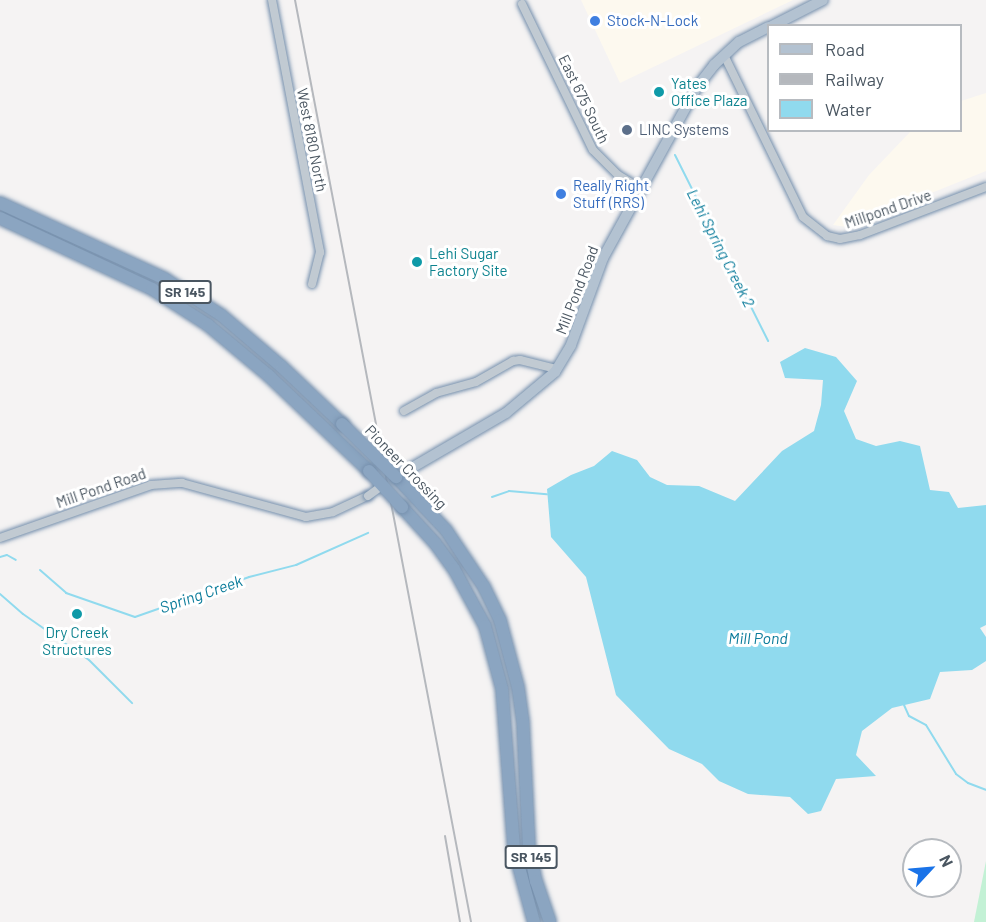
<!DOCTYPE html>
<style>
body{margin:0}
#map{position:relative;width:986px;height:922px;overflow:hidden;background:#f5f3f3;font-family:Barlow,sans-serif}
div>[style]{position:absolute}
.commercial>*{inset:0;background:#fdf9ef}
.green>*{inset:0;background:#c3f1d5}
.water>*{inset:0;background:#90daee}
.stream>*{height:2px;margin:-1px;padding:0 1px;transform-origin:1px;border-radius:1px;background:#90daee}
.roads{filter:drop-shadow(0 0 2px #7690ad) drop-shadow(0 0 2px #7690ad)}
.minor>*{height:8px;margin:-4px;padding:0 4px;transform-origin:4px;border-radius:4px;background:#c1cad2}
.major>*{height:10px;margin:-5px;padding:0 5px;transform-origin:5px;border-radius:5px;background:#b3c2d1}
.highway>*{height:12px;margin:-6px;padding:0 6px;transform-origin:6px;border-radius:6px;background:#8ba5c1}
.rail>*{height:2px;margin:-1px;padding:0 1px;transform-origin:1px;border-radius:1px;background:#b5b8bd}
.bridges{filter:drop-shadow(0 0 2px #7690ad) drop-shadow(0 0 2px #7690ad)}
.minor-bridge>*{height:8px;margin:-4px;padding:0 4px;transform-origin:4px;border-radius:4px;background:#c1cad2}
.highway-bridge>*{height:12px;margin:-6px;padding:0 6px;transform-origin:6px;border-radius:6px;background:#8ba5c1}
.dots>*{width:16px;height:16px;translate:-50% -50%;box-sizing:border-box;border:3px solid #fff;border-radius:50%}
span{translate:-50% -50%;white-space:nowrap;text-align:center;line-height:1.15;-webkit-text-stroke:6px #fff;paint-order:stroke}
.shield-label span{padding:2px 4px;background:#fff;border:2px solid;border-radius:4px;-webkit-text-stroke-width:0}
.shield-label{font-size:14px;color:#4a5661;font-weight:700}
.shop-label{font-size:15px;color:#366cbe}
.left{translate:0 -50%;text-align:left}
.culture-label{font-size:15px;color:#0d838f}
.street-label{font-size:15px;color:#4a5661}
.service-label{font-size:15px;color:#4e5e75}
.water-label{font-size:16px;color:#0c7c9b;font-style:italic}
.legend{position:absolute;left:767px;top:24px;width:195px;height:108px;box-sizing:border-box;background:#fff;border:2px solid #b7bbc0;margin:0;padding:8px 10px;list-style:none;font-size:18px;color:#4a5661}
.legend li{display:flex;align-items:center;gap:12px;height:30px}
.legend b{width:30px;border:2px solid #b7bbc0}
.north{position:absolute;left:902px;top:838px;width:60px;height:60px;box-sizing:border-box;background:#fff;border:2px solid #b7bbc0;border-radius:50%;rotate:64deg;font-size:16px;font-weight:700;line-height:24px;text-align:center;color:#4a5661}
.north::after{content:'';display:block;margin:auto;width:21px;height:27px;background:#1a73e8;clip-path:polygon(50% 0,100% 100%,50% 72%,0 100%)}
</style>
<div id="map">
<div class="commercial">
<i style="clip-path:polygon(581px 0,793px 0,620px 83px)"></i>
<i style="clip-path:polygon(986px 93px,986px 171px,847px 227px,833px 225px,869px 175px,911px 131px,960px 130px,961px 101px)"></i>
</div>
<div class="green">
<i style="clip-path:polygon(986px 861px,986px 922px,974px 922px)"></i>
</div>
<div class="water">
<i style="clip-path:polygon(805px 348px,836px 357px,857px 381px,844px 411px,856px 439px,876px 446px,900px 441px,920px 446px,930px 490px,949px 492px,958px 508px,986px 505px,986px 625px,980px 628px,986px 637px,986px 661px,972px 670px,940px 672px,930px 699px,892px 708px,862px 731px,856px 755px,876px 776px,836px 779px,821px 811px,808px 814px,790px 797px,748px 794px,719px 781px,702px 764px,669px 749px,616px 695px,586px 577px,551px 537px,547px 489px,571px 475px,594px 466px,612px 451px,637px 460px,650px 477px,667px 485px,699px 486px,735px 501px,782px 451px,814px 431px,821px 405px,823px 380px,785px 378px,780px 362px)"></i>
</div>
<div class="stream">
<i style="left:675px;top:155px;width:208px;rotate:63.4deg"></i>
<i style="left:492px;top:497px;width:18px;rotate:-19deg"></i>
<i style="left:509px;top:491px;width:38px;rotate:5deg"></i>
<i style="left:0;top:557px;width:7px;rotate:-16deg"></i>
<i style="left:7px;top:555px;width:10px;rotate:29deg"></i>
<i style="left:40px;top:570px;width:35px;rotate:41deg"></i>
<i style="left:66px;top:593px;width:73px;rotate:19.2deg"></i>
<i style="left:135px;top:617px;width:121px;rotate:-19.3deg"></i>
<i style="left:249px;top:577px;width:49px;rotate:-14.3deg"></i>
<i style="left:296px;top:565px;width:79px;rotate:-24deg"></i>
<i style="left:0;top:594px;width:30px;rotate:41deg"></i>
<i style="left:23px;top:614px;width:80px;rotate:34.9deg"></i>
<i style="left:89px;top:660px;width:61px;rotate:45deg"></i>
<i style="left:904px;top:705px;width:12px;rotate:66deg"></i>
<i style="left:909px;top:716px;width:19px;rotate:28deg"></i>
<i style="left:926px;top:725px;width:57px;rotate:58.5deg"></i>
<i style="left:956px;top:774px;width:15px;rotate:37deg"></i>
<i style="left:968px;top:783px;width:19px;rotate:21deg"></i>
</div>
<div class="roads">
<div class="minor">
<i style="left:272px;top:0;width:257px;rotate:79.2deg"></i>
<i style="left:320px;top:252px;width:33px;rotate:104deg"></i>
<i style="left:522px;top:4px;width:162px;rotate:64.1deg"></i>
<i style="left:593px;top:150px;width:35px;rotate:45deg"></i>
<i style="left:618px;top:175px;width:27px;rotate:31deg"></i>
<i style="left:724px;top:55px;width:180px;rotate:64deg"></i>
<i style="left:803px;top:217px;width:31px;rotate:38deg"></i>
<i style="left:827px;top:236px;width:13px;rotate:13deg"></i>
<i style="left:840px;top:239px;width:20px;rotate:-11deg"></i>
<i style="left:860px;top:235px;width:135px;rotate:-20.9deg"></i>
<i style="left:404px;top:411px;width:37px;rotate:-29deg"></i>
<i style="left:436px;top:393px;width:41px;rotate:-15.4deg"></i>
<i style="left:476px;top:382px;width:43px;rotate:-29.6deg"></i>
<i style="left:513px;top:361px;width:7px;rotate:-8deg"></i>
<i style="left:520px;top:360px;width:38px;rotate:14deg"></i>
<i style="left:0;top:538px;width:160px;rotate:-19.3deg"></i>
<i style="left:151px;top:485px;width:31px;rotate:-4deg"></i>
<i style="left:182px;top:483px;width:129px;rotate:15.3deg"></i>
<i style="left:306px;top:517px;width:27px;rotate:-10deg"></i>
<i style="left:333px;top:512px;width:38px;rotate:-25deg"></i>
</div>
<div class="major">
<i style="left:772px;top:26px;width:57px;rotate:-27deg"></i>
<i style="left:396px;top:477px;width:127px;rotate:-30.2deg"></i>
<i style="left:506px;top:413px;width:64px;rotate:-39.9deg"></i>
<i style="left:555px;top:372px;width:31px;rotate:-59deg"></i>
<i style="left:571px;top:345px;width:93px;rotate:-69.8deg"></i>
<i style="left:603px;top:258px;width:195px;rotate:-61.2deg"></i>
<i style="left:697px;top:87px;width:28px;rotate:-52deg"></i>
<i style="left:714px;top:65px;width:34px;rotate:-43deg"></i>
<i style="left:739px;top:42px;width:33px;rotate:-27deg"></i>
</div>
<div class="highway">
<i style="left:0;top:203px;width:182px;rotate:24.7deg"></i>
<i style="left:165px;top:279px;width:67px;rotate:32.7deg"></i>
<i style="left:221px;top:315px;width:80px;rotate:40.4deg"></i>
<i style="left:282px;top:367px;width:83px;rotate:43.5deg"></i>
<i style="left:0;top:218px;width:168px;rotate:25deg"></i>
<i style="left:152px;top:289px;width:67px;rotate:32.7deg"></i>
<i style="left:208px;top:325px;width:80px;rotate:39.9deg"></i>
<i style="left:269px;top:376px;width:138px;rotate:43.5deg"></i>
<i style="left:396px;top:477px;width:73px;rotate:46.7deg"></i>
<i style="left:446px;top:530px;width:69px;rotate:56.3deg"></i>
<i style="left:484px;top:587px;width:37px;rotate:64deg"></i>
<i style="left:500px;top:620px;width:69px;rotate:75deg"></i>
<i style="left:518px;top:687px;width:37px;rotate:82deg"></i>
<i style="left:523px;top:724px;width:122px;rotate:87.2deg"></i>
<i style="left:529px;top:846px;width:36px;rotate:79deg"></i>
<i style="left:536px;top:881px;width:43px;rotate:71.1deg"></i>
<i style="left:402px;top:507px;width:49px;rotate:47.5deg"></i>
<i style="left:435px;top:543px;width:32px;rotate:54deg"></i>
<i style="left:454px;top:569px;width:65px;rotate:61.5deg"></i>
<i style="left:485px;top:626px;width:65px;rotate:74.9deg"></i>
<i style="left:502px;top:689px;width:160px;rotate:85.7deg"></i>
<i style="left:514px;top:849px;width:76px;rotate:74.7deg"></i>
</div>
</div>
<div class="rail">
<i style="left:295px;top:0;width:939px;rotate:79.19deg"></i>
<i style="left:445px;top:836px;width:87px;rotate:80.1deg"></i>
</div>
<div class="bridges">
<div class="minor-bridge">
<i style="left:368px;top:496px;width:17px;rotate:-36deg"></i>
</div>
<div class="highway-bridge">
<i style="left:342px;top:424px;width:76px;rotate:44.5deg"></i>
<i style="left:369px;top:471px;width:49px;rotate:47.5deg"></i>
</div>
</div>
<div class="dots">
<i style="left:595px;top:21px;background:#3f7fe0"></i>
<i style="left:659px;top:92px;background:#0f9aa8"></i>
<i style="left:627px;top:130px;background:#5c6f8a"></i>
<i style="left:561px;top:194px;background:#3f7fe0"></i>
<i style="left:417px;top:262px;background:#0f9aa8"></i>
<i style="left:77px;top:614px;background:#0f9aa8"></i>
</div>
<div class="shield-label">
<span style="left:185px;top:292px">SR 145</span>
<span style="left:531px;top:857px">SR 145</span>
</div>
<div class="shop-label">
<span class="left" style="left:607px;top:21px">Stock-N-Lock</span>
<span class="left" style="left:573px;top:194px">Really Right<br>Stuff (RRS)</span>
</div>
<div class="culture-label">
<span class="left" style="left:671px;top:92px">Yates<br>Office Plaza</span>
<span class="left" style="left:429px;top:262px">Lehi Sugar<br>Factory Site</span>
<span style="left:77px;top:641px">Dry Creek<br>Structures</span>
</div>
<div class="street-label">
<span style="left:584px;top:99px;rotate:64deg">East 675 South</span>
<span style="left:312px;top:140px;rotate:79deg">West 8180 North</span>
<span style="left:888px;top:209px;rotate:-19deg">Millpond Drive</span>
<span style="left:577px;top:290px;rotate:-69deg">Mill Pond Road</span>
<span style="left:406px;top:467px;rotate:46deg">Pioneer Crossing</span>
<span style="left:101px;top:488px;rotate:-19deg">Mill Pond Road</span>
</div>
<div class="service-label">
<span class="left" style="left:639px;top:130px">LINC Systems</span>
</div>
<div class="water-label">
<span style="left:721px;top:248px;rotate:63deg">Lehi Spring Creek 2</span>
<span style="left:201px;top:594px;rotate:-19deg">Spring Creek</span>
<span style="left:758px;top:638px">Mill Pond</span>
</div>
<ul class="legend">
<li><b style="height:8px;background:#b3c2d1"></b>Road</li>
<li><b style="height:8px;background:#b5b8bd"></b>Railway</li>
<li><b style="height:16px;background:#90daee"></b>Water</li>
</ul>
<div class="north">N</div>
</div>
